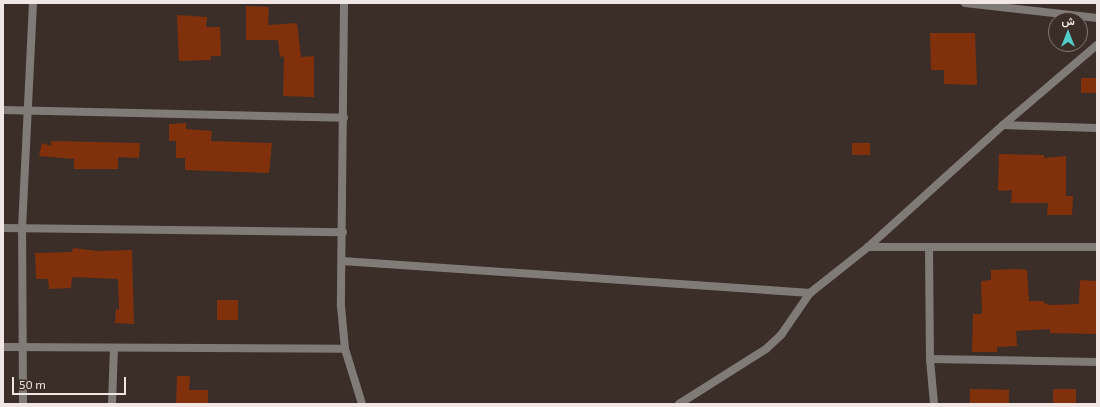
<!DOCTYPE html>
<meta charset="utf-8">
<style>
body{margin:0}
#map{position:relative;width:1100px;height:407px;overflow:hidden;background:#3b2e29;font-family:"Exo 2",Vazirmatn,sans-serif}
div>[style]{position:absolute}
.building>*{inset:0;background:#80310b;transform-origin:0 0}
.minor>*{height:8px;margin:-4px;padding:0 4px;transform-origin:4px;border-radius:4px;background:#817b78}
span{translate:-50% -50%;white-space:nowrap;text-align:center;line-height:1.15;-webkit-text-stroke:3.5px #3b2e29;paint-order:stroke}
.frame{position:absolute;inset:0;border:4px solid #f0e7e4;pointer-events:none}
.north{position:absolute;left:1048px;top:12px;width:40px;height:40px;box-sizing:border-box;background:#3b2e29;border:1px solid #837874;border-radius:50%;rotate:0deg;font-size:11px;font-weight:700;line-height:16px;text-align:center;color:#f0e7e4}
.north::after{content:'';display:block;margin:auto;width:14px;height:18px;background:#53cdc9;clip-path:polygon(50% 0,100% 100%,50% 72%,0 100%)}
.scale{position:absolute;left:12px;top:377px;width:114px;height:18px;box-sizing:border-box;border:2px solid #f0e7e4;border-top:0;padding-left:5px;font-size:12px;line-height:14px;white-space:nowrap;color:#f0e7e4;-webkit-text-stroke:3px #3b2e29;paint-order:stroke}
</style>
<div id="map">
<div class="building">
<i style="clip-path:polygon(246px 6px,269px 7px,268px 25px,297px 23px,301px 57px,314px 56px,314px 97px,283px 96px,284px 56px,280px 57px,278px 40px,246px 40px)"></i>
<i style="clip-path:polygon(177px 15px,207px 17px,206px 27px,220px 27px,221px 56px,211px 56px,211px 60px,179px 61px)"></i>
<i style="clip-path:polygon(930px 33px,975px 33px,977px 85px,944px 84px,944px 70px,931px 70px)"></i>
<i style="left:1097px;top:78px;width:15px;height:16px;rotate:90deg"></i>
<i style="clip-path:polygon(186px 123px,186px 129px,212px 131px,211px 141px,272px 143px,269px 173px,185px 170px,185px 158px,176px 158px,176px 141px,169px 141px,169px 124px)"></i>
<i style="clip-path:polygon(51px 141px,140px 143px,139px 158px,118px 157px,118px 169px,74px 169px,74px 159px,39px 156px,42px 143px,51px 146px)"></i>
<i style="left:852px;top:143px;width:18px;height:12px"></i>
<i style="clip-path:polygon(999px 154px,1044px 155px,1044px 158px,1066px 156px,1066px 196px,1073px 196px,1072px 215px,1047px 215px,1048px 203px,1011px 203px,1012px 190px,998px 191px)"></i>
<i style="clip-path:polygon(73px 248px,98px 251px,132px 250px,134px 324px,115px 323px,116px 309px,119px 310px,118px 279px,72px 277px,71px 288px,49px 289px,48px 279px,36px 279px,35px 253px,72px 252px)"></i>
<i style="clip-path:polygon(1016px 269px,1027px 270px,1029px 301px,1044px 301px,1044px 303px,1050px 305px,1079px 304px,1080px 280px,1097px 281px,1097px 334px,1050px 333px,1050px 329px,1016px 331px,1017px 346px,997px 347px,997px 352px,972px 352px,973px 314px,982px 314px,981px 281px,991px 280px,991px 270px)"></i>
<i style="left:217px;top:300px;width:21px;height:20px"></i>
<i style="clip-path:polygon(177px 376px,190px 376px,189px 390px,208px 390px,208px 404px,176px 404px)"></i>
<i style="left:970px;top:389px;width:39px;height:15px;rotate:1deg"></i>
<i style="left:1053px;top:389px;width:23px;height:15px"></i>
</div>
<div class="minor">
<i style="left:344px;top:3px;width:303px;rotate:90.6deg"></i>
<i style="left:341px;top:306px;width:43px;rotate:84.7deg"></i>
<i style="left:345px;top:349px;width:58px;rotate:72.8deg"></i>
<i style="left:965px;top:3px;width:133px;rotate:6.5deg"></i>
<i style="left:3px;top:110px;width:341px;rotate:1.3deg"></i>
<i style="left:1003px;top:125px;width:94px;rotate:1.8deg"></i>
<i style="left:3px;top:228px;width:340px;rotate:0.7deg"></i>
<i style="left:868px;top:247px;width:229px"></i>
<i style="left:929px;top:247px;width:112px;rotate:89.5deg"></i>
<i style="left:930px;top:359px;width:45px;rotate:84.9deg"></i>
<i style="left:342px;top:261px;width:469px;rotate:3.9deg"></i>
<i style="left:3px;top:347px;width:342px;rotate:0.3deg"></i>
<i style="left:930px;top:359px;width:167px;rotate:1deg"></i>
<i style="left:23px;top:404px;width:176px;rotate:-90.3deg"></i>
<i style="left:22px;top:228px;width:225px;rotate:-87.2deg"></i>
<i style="left:112px;top:404px;width:56px;rotate:-88deg"></i>
<i style="left:679px;top:404px;width:103px;rotate:-32.3deg"></i>
<i style="left:766px;top:349px;width:21px;rotate:-43deg"></i>
<i style="left:781px;top:335px;width:51px;rotate:-55.4deg"></i>
<i style="left:810px;top:293px;width:74px;rotate:-38.4deg"></i>
<i style="left:868px;top:247px;width:182px;rotate:-42.1deg"></i>
<i style="left:1003px;top:125px;width:123px;rotate:-40.4deg"></i>
</div>
<div class="frame"></div>
<div class="north">ش</div>
<div class="scale">50 m</div>
</div>
